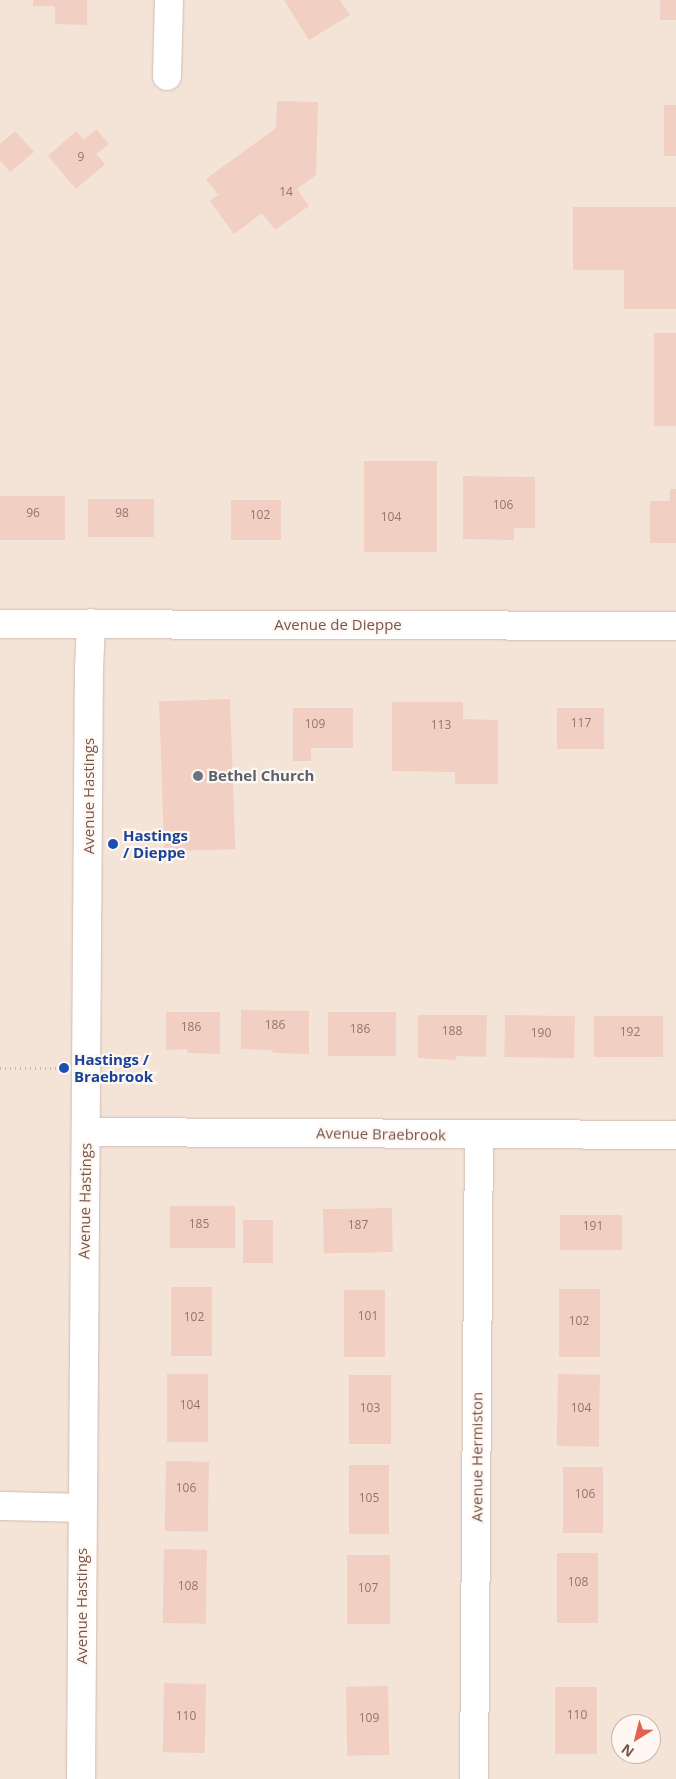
<!DOCTYPE html>
<style>
body{margin:0}
#map{position:relative;width:676px;height:1779px;overflow:hidden;background:#fcf3ea;font-family:"Open Sans",sans-serif}
div>[style]{position:absolute}
.residential>*{inset:0;background:#f4e4d8}
.building>*{inset:0;background:#f1cfc2;transform-origin:0 0}
.path>*{height:3px;margin-top:-1.5px;transform-origin:0;background:repeating-linear-gradient(90deg,#d7b2a4 0 1px,transparent 0 5px)}
.roads{filter:drop-shadow(0 0 1px #d1bcb2) drop-shadow(0 0 1px #d1bcb2)}
.minor>*{height:28px;margin:-14px;padding:0 14px;transform-origin:14px;border-radius:14px;background:#fff}
.dots>*{width:14px;height:14px;translate:-50% -50%;box-sizing:border-box;border:2px solid #fff7f1;border-radius:50%}
span{translate:-50% -50%;white-space:nowrap;text-align:center;line-height:1.15;-webkit-text-stroke:4.5px #fff7f1;paint-order:stroke}
.number-label{font-size:12px;color:#96756a}
.number-label span{-webkit-text-stroke-width:0}
.street-label{font-size:15px;color:#77574d}
.worship-label{font-size:15px;color:#5b616d;font-weight:700}
.left{translate:0 -50%;text-align:left}
.transit-label{font-size:15px;color:#164399;font-weight:700}
.north{position:absolute;left:611px;top:1714px;width:50px;height:50px;box-sizing:border-box;background:#fff7f1;border:1px solid #c9b7af;border-radius:50%;rotate:216deg;font-size:14px;font-weight:700;line-height:20px;text-align:center;color:#77574d}
.north::after{content:'';display:block;margin:auto;width:18px;height:22px;background:#e36152;clip-path:polygon(50% 0,100% 100%,50% 72%,0 100%)}
</style>
<div id="map">
<div class="residential">
<i style="clip-path:polygon(evenodd,0 0,676px 0,676px 1779px,0 1779px,0 0,621px 1724px,651px 1724px,651px 1754px,621px 1754px,621px 1724px)"></i>
</div>
<div class="building">
<i style="clip-path:polygon(33px 0,87px 0,87px 25px,55px 24px,55px 6px,33px 6px)"></i>
<i style="clip-path:polygon(284px 0,340px 0,350px 15px,309px 40px)"></i>
<i style="left:660px;top:0;width:16px;height:20px"></i>
<i style="clip-path:polygon(277px 101px,318px 102px,316px 175px,297px 189px,309px 206px,275px 230px,262px 213px,234px 234px,210px 201px,218px 195px,206px 179px,276px 128px)"></i>
<i style="left:664px;top:105px;width:12px;height:51px"></i>
<i style="clip-path:polygon(96px 129px,109px 144px,96px 154px,105px 164px,76px 189px,48px 156px,76px 131px,84px 140px)"></i>
<i style="clip-path:polygon(15px 131px,34px 152px,10px 172px,0 160px,0 144px)"></i>
<i style="clip-path:polygon(573px 207px,676px 207px,676px 309px,624px 309px,624px 270px,573px 270px)"></i>
<i style="left:654px;top:333px;width:22px;height:93px"></i>
<i style="left:364px;top:461px;width:73px;height:91px"></i>
<i style="clip-path:polygon(463px 476px,535px 477px,535px 528px,514px 528px,514px 540px,463px 539px)"></i>
<i style="clip-path:polygon(670px 489px,676px 489px,676px 543px,650px 543px,650px 501px,670px 501px)"></i>
<i style="left:65px;top:496px;width:44px;height:65px;rotate:90deg"></i>
<i style="left:154px;top:499px;width:38px;height:66px;rotate:90deg"></i>
<i style="left:231px;top:500px;width:50px;height:40px"></i>
<i style="left:230px;top:699px;width:150px;height:71px;rotate:88deg"></i>
<i style="clip-path:polygon(392px 702px,463px 702px,463px 719px,498px 720px,498px 784px,455px 784px,455px 772px,392px 771px)"></i>
<i style="clip-path:polygon(293px 708px,353px 708px,353px 748px,311px 748px,311px 761px,293px 761px)"></i>
<i style="left:557px;top:708px;width:47px;height:41px"></i>
<i style="clip-path:polygon(241px 1010px,309px 1011px,309px 1054px,273px 1053px,272px 1050px,241px 1049px)"></i>
<i style="clip-path:polygon(166px 1012px,220px 1012px,220px 1054px,188px 1053px,187px 1049px,166px 1050px)"></i>
<i style="left:328px;top:1012px;width:68px;height:44px"></i>
<i style="clip-path:polygon(418px 1015px,487px 1015px,486px 1057px,456px 1056px,456px 1060px,418px 1058px)"></i>
<i style="left:505px;top:1015px;width:70px;height:42px;rotate:1deg"></i>
<i style="left:594px;top:1016px;width:69px;height:41px"></i>
<i style="left:170px;top:1206px;width:65px;height:42px"></i>
<i style="left:392px;top:1208px;width:44px;height:69px;rotate:89deg"></i>
<i style="left:560px;top:1215px;width:62px;height:35px"></i>
<i style="left:273px;top:1220px;width:43px;height:30px;rotate:90deg"></i>
<i style="left:212px;top:1287px;width:69px;height:41px;rotate:90deg"></i>
<i style="left:559px;top:1289px;width:41px;height:68px"></i>
<i style="left:344px;top:1290px;width:41px;height:67px"></i>
<i style="left:167px;top:1374px;width:41px;height:68px"></i>
<i style="left:558px;top:1374px;width:42px;height:72px;rotate:1deg"></i>
<i style="left:349px;top:1375px;width:42px;height:69px"></i>
<i style="left:166px;top:1461px;width:43px;height:70px;rotate:1deg"></i>
<i style="left:349px;top:1465px;width:40px;height:69px"></i>
<i style="left:563px;top:1467px;width:40px;height:66px"></i>
<i style="left:164px;top:1549px;width:43px;height:74px;rotate:1deg"></i>
<i style="left:557px;top:1553px;width:41px;height:70px"></i>
<i style="left:347px;top:1555px;width:43px;height:69px"></i>
<i style="left:206px;top:1684px;width:69px;height:42px;rotate:91deg"></i>
<i style="left:388px;top:1686px;width:69px;height:42px;rotate:89deg"></i>
<i style="left:555px;top:1687px;width:42px;height:67px"></i>
</div>
<div class="path">
<i style="left:0;top:1068px;width:57px"></i>
</div>
<div class="roads">
<div class="minor">
<i style="left:167px;top:76px;width:76px;rotate:-88.5deg"></i>
<i style="left:0;top:624px;width:676px;rotate:0.17deg"></i>
<i style="left:86px;top:1132px;width:590px;rotate:0.29deg"></i>
<i style="left:0;top:1506px;width:82px;rotate:1.4deg"></i>
<i style="left:81px;top:1779px;width:1110px;rotate:-89.59deg"></i>
<i style="left:89px;top:669px;width:46px;rotate:-87.5deg"></i>
<i style="left:474px;top:1779px;width:644px;rotate:-89.56deg"></i>
</div>
</div>
<div class="dots">
<i style="left:198px;top:776px;background:#6b7280"></i>
<i style="left:113px;top:844px;background:#1a4fb4"></i>
<i style="left:64px;top:1068px;background:#1a4fb4"></i>
</div>
<div class="number-label">
<span style="left:81px;top:157px">9</span>
<span style="left:286px;top:192px">14</span>
<span style="left:503px;top:505px">106</span>
<span style="left:33px;top:513px">96</span>
<span style="left:122px;top:513px">98</span>
<span style="left:260px;top:515px">102</span>
<span style="left:391px;top:517px">104</span>
<span style="left:581px;top:723px">117</span>
<span style="left:315px;top:724px">109</span>
<span style="left:441px;top:725px">113</span>
<span style="left:275px;top:1025px">186</span>
<span style="left:191px;top:1027px">186</span>
<span style="left:360px;top:1029px">186</span>
<span style="left:452px;top:1031px">188</span>
<span style="left:630px;top:1032px">192</span>
<span style="left:541px;top:1033px">190</span>
<span style="left:199px;top:1224px">185</span>
<span style="left:358px;top:1225px">187</span>
<span style="left:593px;top:1226px">191</span>
<span style="left:368px;top:1316px">101</span>
<span style="left:194px;top:1317px">102</span>
<span style="left:579px;top:1321px">102</span>
<span style="left:190px;top:1405px">104</span>
<span style="left:370px;top:1408px">103</span>
<span style="left:581px;top:1408px">104</span>
<span style="left:186px;top:1488px">106</span>
<span style="left:585px;top:1494px">106</span>
<span style="left:369px;top:1498px">105</span>
<span style="left:578px;top:1582px">108</span>
<span style="left:188px;top:1586px">108</span>
<span style="left:368px;top:1588px">107</span>
<span style="left:577px;top:1715px">110</span>
<span style="left:186px;top:1716px">110</span>
<span style="left:369px;top:1718px">109</span>
</div>
<div class="street-label">
<span style="left:338px;top:625px">Avenue de Dieppe</span>
<span style="left:89px;top:796px;rotate:-90deg">Avenue Hastings</span>
<span style="left:381px;top:1134px;rotate:1deg">Avenue Braebrook</span>
<span style="left:85px;top:1201px;rotate:-89deg">Avenue Hastings</span>
<span style="left:477px;top:1457px;rotate:-90deg">Avenue Hermiston</span>
<span style="left:82px;top:1606px;rotate:-90deg">Avenue Hastings</span>
</div>
<div class="worship-label">
<span class="left" style="left:208px;top:776px">Bethel Church</span>
</div>
<div class="transit-label">
<span class="left" style="left:123px;top:844px">Hastings<br>/ Dieppe</span>
<span class="left" style="left:74px;top:1068px">Hastings /<br>Braebrook</span>
</div>
<div class="north">N</div>
</div>
